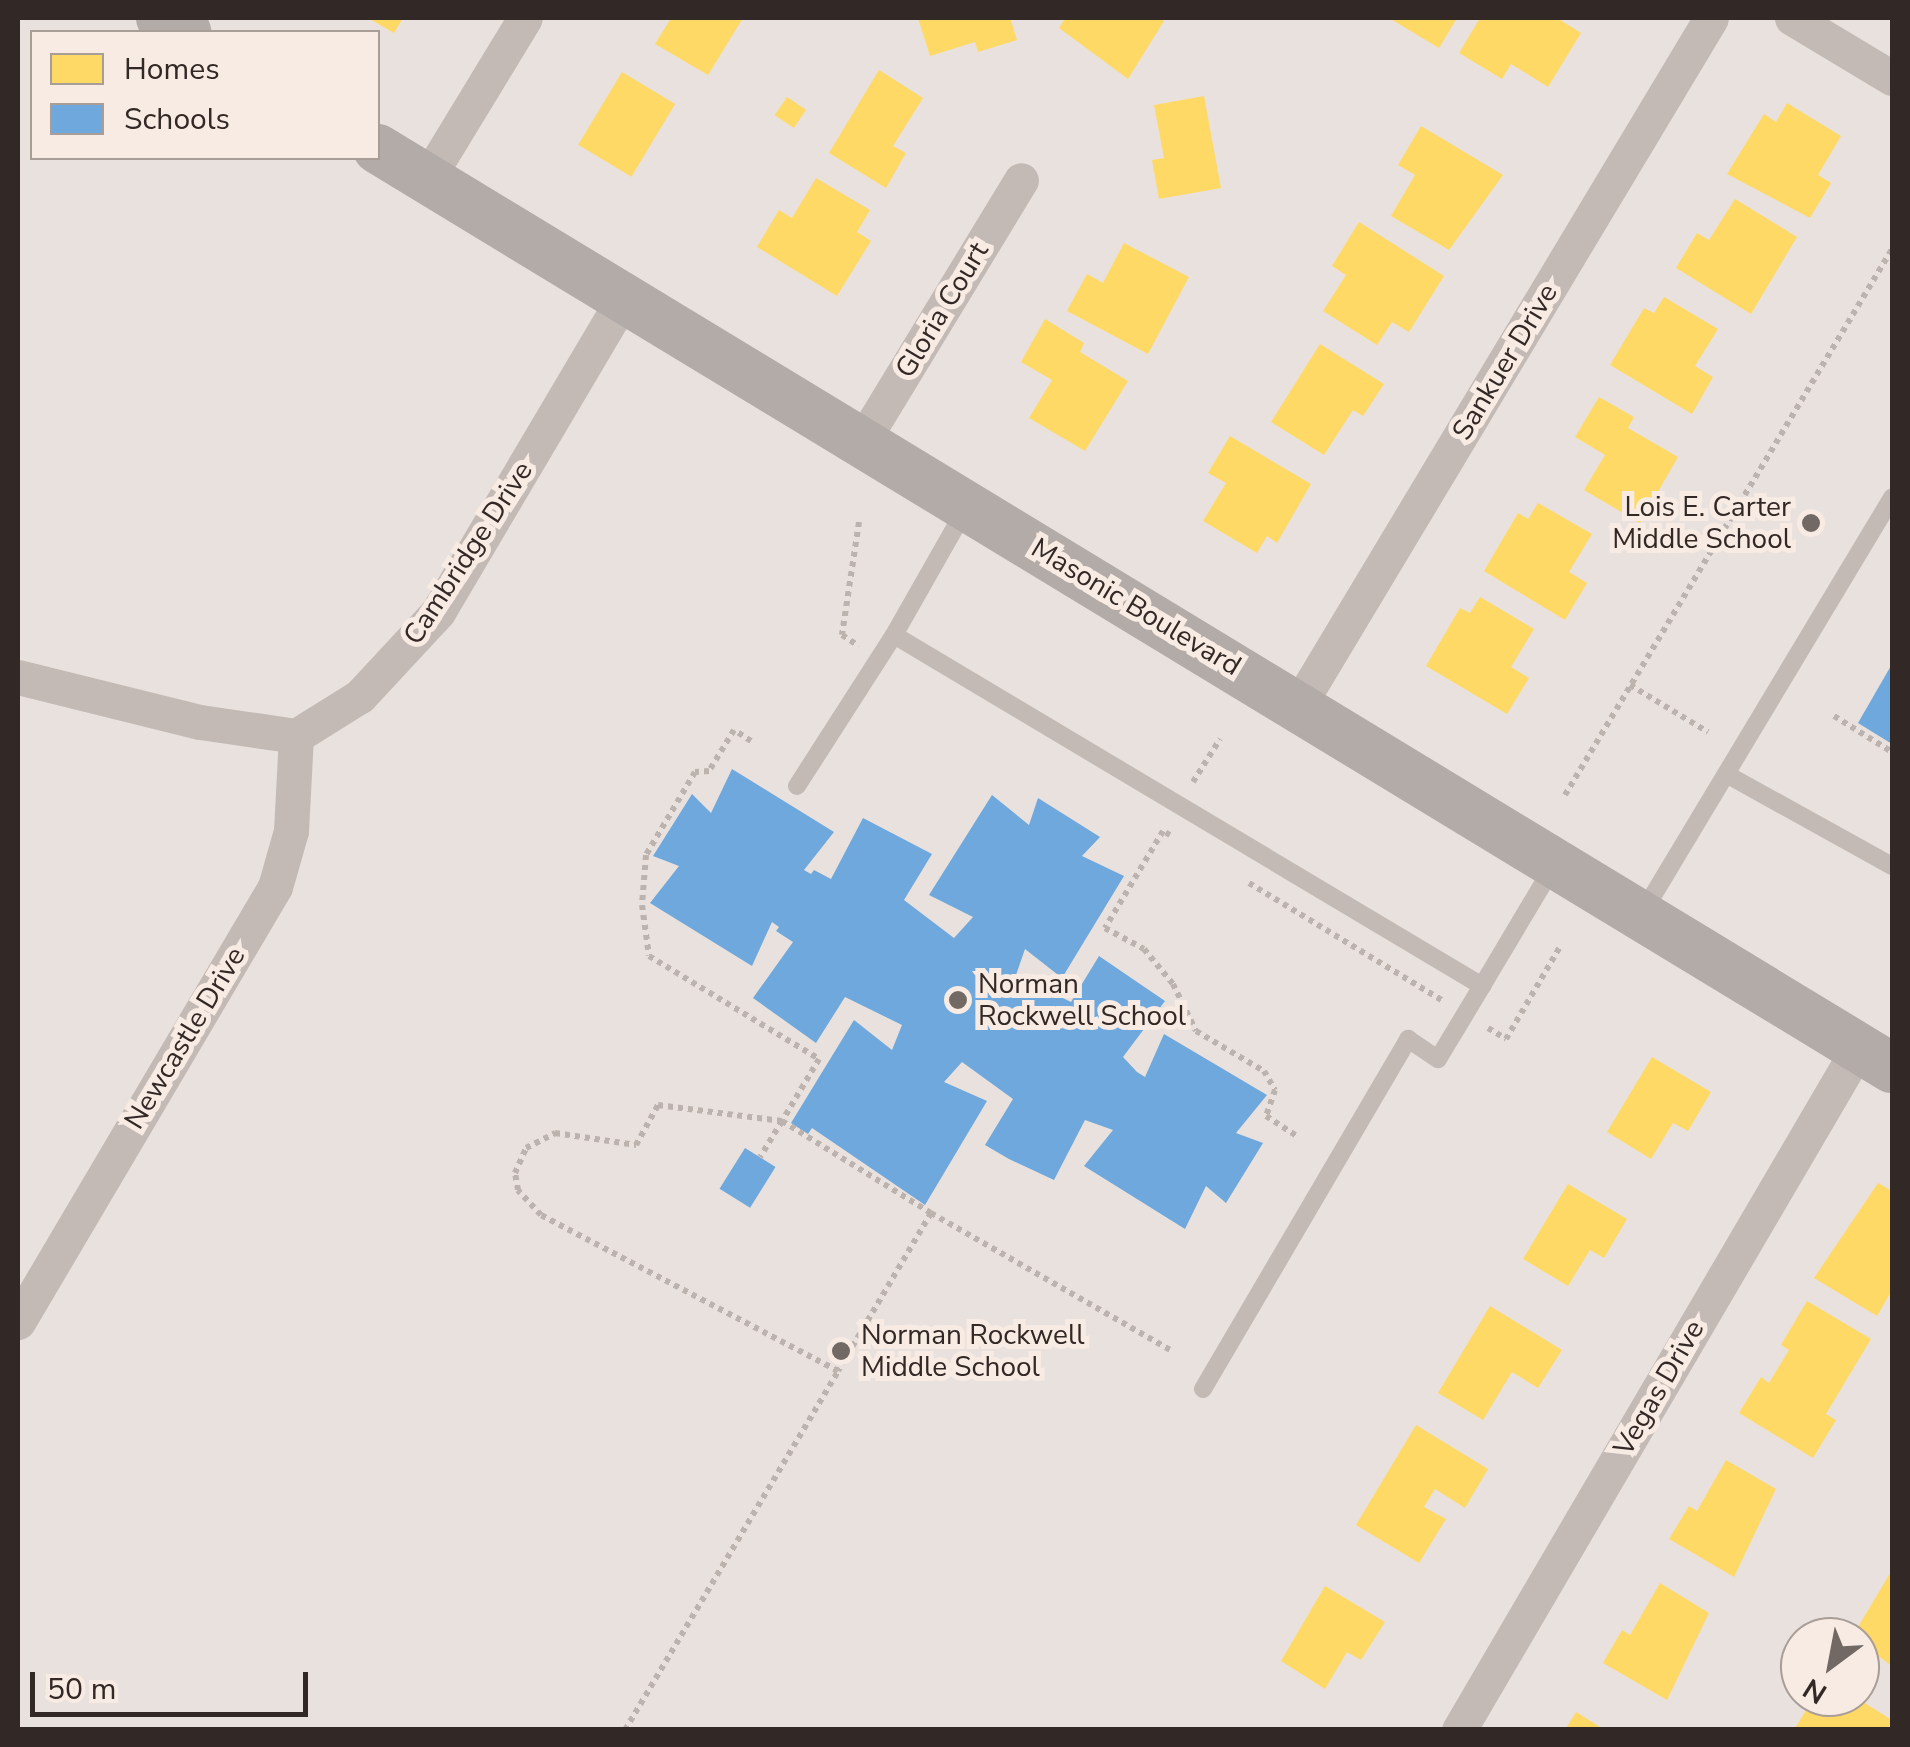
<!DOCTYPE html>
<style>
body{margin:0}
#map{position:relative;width:1910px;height:1747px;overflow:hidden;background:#e9e1dd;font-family:"Nunito Sans",sans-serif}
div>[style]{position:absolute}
.homes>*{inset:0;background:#ffd966;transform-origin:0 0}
.schools>*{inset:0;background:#6fa8dc;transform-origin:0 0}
.path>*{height:6px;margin-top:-3px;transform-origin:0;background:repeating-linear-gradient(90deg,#bcb3af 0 5px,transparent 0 10px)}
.lane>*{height:18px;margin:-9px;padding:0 9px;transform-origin:9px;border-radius:9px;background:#c3bab6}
.street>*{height:35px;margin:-17.5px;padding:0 17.5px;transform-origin:17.5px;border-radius:17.5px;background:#c3bab6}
.secondary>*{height:50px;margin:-25px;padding:0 25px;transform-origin:25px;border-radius:25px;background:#b3aba7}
.dots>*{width:28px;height:28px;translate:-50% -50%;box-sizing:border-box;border:5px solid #f8ebe3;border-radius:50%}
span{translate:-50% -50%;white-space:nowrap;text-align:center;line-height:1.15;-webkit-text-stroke:10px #f8ebe3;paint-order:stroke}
.street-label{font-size:28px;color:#322825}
.poi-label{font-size:28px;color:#322825}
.right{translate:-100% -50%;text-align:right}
.left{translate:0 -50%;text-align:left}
.frame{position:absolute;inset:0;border:20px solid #322825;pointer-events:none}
.legend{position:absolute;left:30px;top:30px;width:350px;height:130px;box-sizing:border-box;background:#f8ebe3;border:2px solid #a99d97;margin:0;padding:12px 18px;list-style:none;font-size:30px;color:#322825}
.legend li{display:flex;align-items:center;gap:20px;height:50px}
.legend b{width:50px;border:2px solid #a99d97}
.north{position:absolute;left:1780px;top:1617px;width:100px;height:100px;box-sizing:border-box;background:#f8ebe3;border:2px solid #a99d97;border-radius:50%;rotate:212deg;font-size:28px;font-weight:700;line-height:40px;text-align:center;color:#322825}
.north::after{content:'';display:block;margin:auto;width:35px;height:45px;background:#726965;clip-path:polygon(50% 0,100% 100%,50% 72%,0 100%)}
.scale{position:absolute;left:30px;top:1672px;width:278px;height:45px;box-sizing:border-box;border:5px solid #322825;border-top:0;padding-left:12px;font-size:30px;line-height:35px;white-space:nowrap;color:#322825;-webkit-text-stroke:8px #f8ebe3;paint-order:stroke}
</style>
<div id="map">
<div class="homes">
<i style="clip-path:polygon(368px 18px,403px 18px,394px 33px)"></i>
<i style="clip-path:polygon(671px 18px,743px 18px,708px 75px,655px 44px)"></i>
<i style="clip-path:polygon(918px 18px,1010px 18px,1017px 40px,978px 52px,975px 42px,930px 56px)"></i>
<i style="clip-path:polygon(1065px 18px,1158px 18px,1164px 21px,1128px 79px,1059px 28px)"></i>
<i style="clip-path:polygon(1389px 18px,1457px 18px,1439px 48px)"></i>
<i style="clip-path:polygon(1480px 18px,1557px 18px,1581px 33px,1548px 87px,1511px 64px,1502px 79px,1459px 53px)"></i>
<i style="clip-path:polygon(879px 70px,923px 98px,893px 146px,906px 153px,886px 188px,829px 153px)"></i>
<i style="left:622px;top:72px;width:62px;height:85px;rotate:31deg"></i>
<i style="clip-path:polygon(1204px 96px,1221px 188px,1159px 199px,1152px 160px,1164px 158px,1154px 105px)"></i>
<i style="left:787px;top:97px;width:23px;height:22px;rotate:34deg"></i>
<i style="clip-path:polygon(1787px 103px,1841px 136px,1818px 175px,1831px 183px,1810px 218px,1727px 174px,1764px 114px,1776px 122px)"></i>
<i style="clip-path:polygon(1421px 126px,1503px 175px,1449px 250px,1391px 216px,1415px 175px,1398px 165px)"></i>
<i style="clip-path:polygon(816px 178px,870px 210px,857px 232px,871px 241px,837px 296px,757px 247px,779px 210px,792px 218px)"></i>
<i style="clip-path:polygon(1735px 199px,1797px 237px,1751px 314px,1676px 268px,1697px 233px,1709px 240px)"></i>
<i style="clip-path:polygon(1359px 222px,1444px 276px,1409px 332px,1392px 322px,1377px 345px,1323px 311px,1346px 275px,1332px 266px)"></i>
<i style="clip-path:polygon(1124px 243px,1189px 277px,1148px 354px,1067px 311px,1087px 274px,1103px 283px)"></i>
<i style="clip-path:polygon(1664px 297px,1718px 329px,1695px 366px,1713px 377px,1692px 414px,1610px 365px,1644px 308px,1654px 313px)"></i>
<i style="clip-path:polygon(1045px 319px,1084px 343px,1080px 352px,1128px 381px,1085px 451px,1029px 418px,1052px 380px,1021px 362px)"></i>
<i style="clip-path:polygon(1320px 344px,1384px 384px,1363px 416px,1353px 410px,1324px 455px,1271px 422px)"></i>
<i style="clip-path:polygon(1599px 397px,1634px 417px,1628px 428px,1678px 457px,1640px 523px,1584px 490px,1605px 455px,1575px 437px)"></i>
<i style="clip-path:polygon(1230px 436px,1311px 484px,1277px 543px,1267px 536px,1257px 553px,1203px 521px,1226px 483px,1208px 473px)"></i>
<i style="clip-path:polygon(1538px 503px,1592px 534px,1569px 572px,1587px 583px,1565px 620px,1484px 571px,1518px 513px,1528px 519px)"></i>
<i style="clip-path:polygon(1480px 597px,1534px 629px,1511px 667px,1529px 678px,1507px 714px,1426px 666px,1460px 608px,1470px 613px)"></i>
<i style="clip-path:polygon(1652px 1057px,1711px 1092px,1688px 1131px,1673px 1123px,1651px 1159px,1607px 1132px)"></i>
<i style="clip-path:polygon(1878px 1183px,1892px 1191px,1892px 1290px,1877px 1316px,1814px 1278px)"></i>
<i style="clip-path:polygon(1568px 1184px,1627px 1219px,1604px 1258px,1590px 1250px,1568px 1286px,1523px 1259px)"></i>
<i style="clip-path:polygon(1807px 1301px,1871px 1339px,1826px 1414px,1836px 1420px,1813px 1458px,1739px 1413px,1761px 1377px,1769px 1383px,1789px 1350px,1781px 1345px)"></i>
<i style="clip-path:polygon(1490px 1306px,1562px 1350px,1538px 1388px,1512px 1372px,1483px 1420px,1438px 1393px)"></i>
<i style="clip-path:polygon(1416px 1425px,1488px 1469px,1465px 1508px,1435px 1489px,1424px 1507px,1446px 1519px,1419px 1563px,1356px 1525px)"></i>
<i style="clip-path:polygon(1726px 1460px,1776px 1489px,1734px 1577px,1669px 1539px,1689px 1506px,1697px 1511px)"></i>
<i style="clip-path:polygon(1892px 1570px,1892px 1666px,1852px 1637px)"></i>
<i style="clip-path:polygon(1660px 1583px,1709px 1613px,1667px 1700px,1603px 1663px,1622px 1630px,1630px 1635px)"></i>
<i style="clip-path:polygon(1325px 1586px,1385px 1622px,1361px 1660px,1347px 1652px,1325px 1689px,1281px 1661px)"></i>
<i style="clip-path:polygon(1814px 1697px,1855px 1697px,1892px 1720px,1892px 1730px,1794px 1730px)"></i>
<i style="clip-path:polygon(1576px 1712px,1605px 1730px,1565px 1730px)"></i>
</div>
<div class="schools">
<i style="clip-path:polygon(1892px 664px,1892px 744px,1858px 723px)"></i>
<i style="clip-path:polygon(732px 769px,834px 832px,804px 870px,811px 874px,814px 870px,831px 879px,863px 818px,932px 854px,904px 900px,954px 938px,973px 917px,929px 895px,992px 795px,1029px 825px,1038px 798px,1100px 837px,1082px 856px,1124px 876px,1062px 978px,1025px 949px,1016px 975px,1071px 1002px,1099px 956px,1165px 1001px,1123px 1057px,1137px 1072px,1145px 1077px,1164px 1034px,1267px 1095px,1236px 1133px,1263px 1143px,1226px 1203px,1206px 1186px,1185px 1229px,1084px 1166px,1113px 1130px,1085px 1120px,1054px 1180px,1009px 1159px,985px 1145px,1013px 1099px,962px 1062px,944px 1082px,987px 1101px,925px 1205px,812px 1128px,808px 1134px,791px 1123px,854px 1020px,892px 1050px,902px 1025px,845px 997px,816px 1043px,753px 998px,793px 942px,776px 931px,779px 927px,772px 922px,752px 966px,650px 903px,679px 866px,653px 856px,692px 794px,711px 813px)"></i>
<i style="left:745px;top:1148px;width:36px;height:48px;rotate:32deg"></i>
</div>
<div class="path">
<i style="left:859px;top:522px;width:114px;rotate:98.6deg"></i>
<i style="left:842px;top:635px;width:20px;rotate:33deg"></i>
<i style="left:1630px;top:685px;width:91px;rotate:31.1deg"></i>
<i style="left:1834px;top:716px;width:68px;rotate:31.8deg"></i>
<i style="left:751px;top:741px;width:20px;rotate:-147deg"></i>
<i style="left:734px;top:730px;width:48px;rotate:121.4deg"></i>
<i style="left:709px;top:771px;width:14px;rotate:176deg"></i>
<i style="left:695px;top:772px;width:96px;rotate:120.6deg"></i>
<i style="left:646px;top:855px;width:50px;rotate:94.6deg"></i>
<i style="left:642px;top:905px;width:51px;rotate:82.2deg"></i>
<i style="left:649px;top:956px;width:199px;rotate:31.2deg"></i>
<i style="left:819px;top:1059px;width:72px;rotate:120.8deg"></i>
<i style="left:782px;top:1121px;width:175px;rotate:31.7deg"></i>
<i style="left:931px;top:1213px;width:183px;rotate:120.5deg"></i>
<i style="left:1193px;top:782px;width:51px;rotate:-57.9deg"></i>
<i style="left:1565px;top:795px;width:636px;rotate:-59.08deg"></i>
<i style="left:1170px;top:835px;width:8px;rotate:-150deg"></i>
<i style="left:1163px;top:831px;width:113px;rotate:120.9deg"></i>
<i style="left:1105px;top:928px;width:44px;rotate:28.3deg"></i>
<i style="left:1144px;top:949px;width:45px;rotate:50.4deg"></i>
<i style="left:1173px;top:984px;width:52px;rotate:63.9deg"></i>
<i style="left:1196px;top:1031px;width:79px;rotate:30.5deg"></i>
<i style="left:1264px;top:1071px;width:22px;rotate:60deg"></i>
<i style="left:1275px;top:1090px;width:28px;rotate:109deg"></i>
<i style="left:1266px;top:1116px;width:38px;rotate:33deg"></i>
<i style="left:1249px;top:883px;width:227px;rotate:31.3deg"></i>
<i style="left:1488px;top:1028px;width:21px;rotate:31deg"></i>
<i style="left:1506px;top:1039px;width:109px;rotate:-59.7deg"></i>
<i style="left:931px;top:1213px;width:278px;rotate:29.8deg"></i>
<i style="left:625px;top:1730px;width:417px;rotate:-59.3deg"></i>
<i style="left:838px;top:1371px;width:335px;rotate:-152.3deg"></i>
<i style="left:541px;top:1215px;width:34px;rotate:-133deg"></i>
<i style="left:518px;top:1190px;width:17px;rotate:-100deg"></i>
<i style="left:515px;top:1173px;width:27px;rotate:-66deg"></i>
<i style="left:526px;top:1148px;width:33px;rotate:-27deg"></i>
<i style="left:555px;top:1133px;width:82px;rotate:8.4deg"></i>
<i style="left:636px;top:1145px;width:46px;rotate:-61.2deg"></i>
<i style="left:658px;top:1105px;width:125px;rotate:7.4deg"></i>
<i style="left:782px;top:1121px;width:42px;rotate:121.4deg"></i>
</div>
<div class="lane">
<i style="left:965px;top:510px;width:144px;rotate:119.6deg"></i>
<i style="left:894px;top:635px;width:685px;rotate:30.83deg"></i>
<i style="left:1482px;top:986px;width:141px;rotate:-59.2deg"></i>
<i style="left:1726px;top:774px;width:190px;rotate:29deg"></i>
<i style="left:797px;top:786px;width:179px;rotate:-57.3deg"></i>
<i style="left:1643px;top:912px;width:484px;rotate:-59deg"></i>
<i style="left:1203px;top:1389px;width:406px;rotate:-59.6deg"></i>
<i style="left:1408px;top:1039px;width:36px;rotate:34deg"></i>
<i style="left:1438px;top:1059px;width:85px;rotate:-58.9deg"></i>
</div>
<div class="street">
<i style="left:1792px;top:18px;width:117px;rotate:31deg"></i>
<i style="left:427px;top:179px;width:188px;rotate:-58.7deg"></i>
<i style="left:863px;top:440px;width:304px;rotate:-58.7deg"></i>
<i style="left:18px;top:677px;width:187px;rotate:13.9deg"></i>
<i style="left:200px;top:722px;width:97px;rotate:8.3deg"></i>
<i style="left:296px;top:736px;width:75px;rotate:-32deg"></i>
<i style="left:360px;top:696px;width:115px;rotate:-47.1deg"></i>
<i style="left:438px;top:612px;width:367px;rotate:-59.4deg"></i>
<i style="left:1298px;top:706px;width:802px;rotate:-59.02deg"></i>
<i style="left:18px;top:1322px;width:505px;rotate:-59.43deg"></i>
<i style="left:275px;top:887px;width:58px;rotate:-74.1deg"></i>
<i style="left:291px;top:831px;width:95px;rotate:-87deg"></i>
<i style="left:1459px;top:1730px;width:792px;rotate:-59.64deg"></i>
</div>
<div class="secondary">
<i style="left:161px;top:18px;width:29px;rotate:29deg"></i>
<i style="left:378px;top:149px;width:1771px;rotate:31.26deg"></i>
</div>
<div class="dots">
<i style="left:1811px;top:523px;background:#726965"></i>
<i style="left:958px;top:1000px;background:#726965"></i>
<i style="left:841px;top:1351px;background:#726965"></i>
</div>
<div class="street-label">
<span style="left:942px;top:310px;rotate:-59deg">Gloria Court</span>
<span style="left:1505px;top:362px;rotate:-59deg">Sankuer Drive</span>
<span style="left:468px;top:553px;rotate:-57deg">Cambridge Drive</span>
<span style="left:1136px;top:607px;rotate:31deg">Masonic Boulevard</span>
<span style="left:185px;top:1038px;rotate:-59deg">Newcastle Drive</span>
<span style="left:1659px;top:1388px;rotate:-60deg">Vegas Drive</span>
</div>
<div class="poi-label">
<span class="right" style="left:1791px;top:523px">Lois E. Carter<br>Middle School</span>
<span class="left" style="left:978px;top:1000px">Norman<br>Rockwell School</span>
<span class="left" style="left:861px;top:1351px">Norman Rockwell<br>Middle School</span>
</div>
<div class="frame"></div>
<ul class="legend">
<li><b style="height:28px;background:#ffd966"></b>Homes</li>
<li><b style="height:28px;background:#6fa8dc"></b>Schools</li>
</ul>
<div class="north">N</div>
<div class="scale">50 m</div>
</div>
